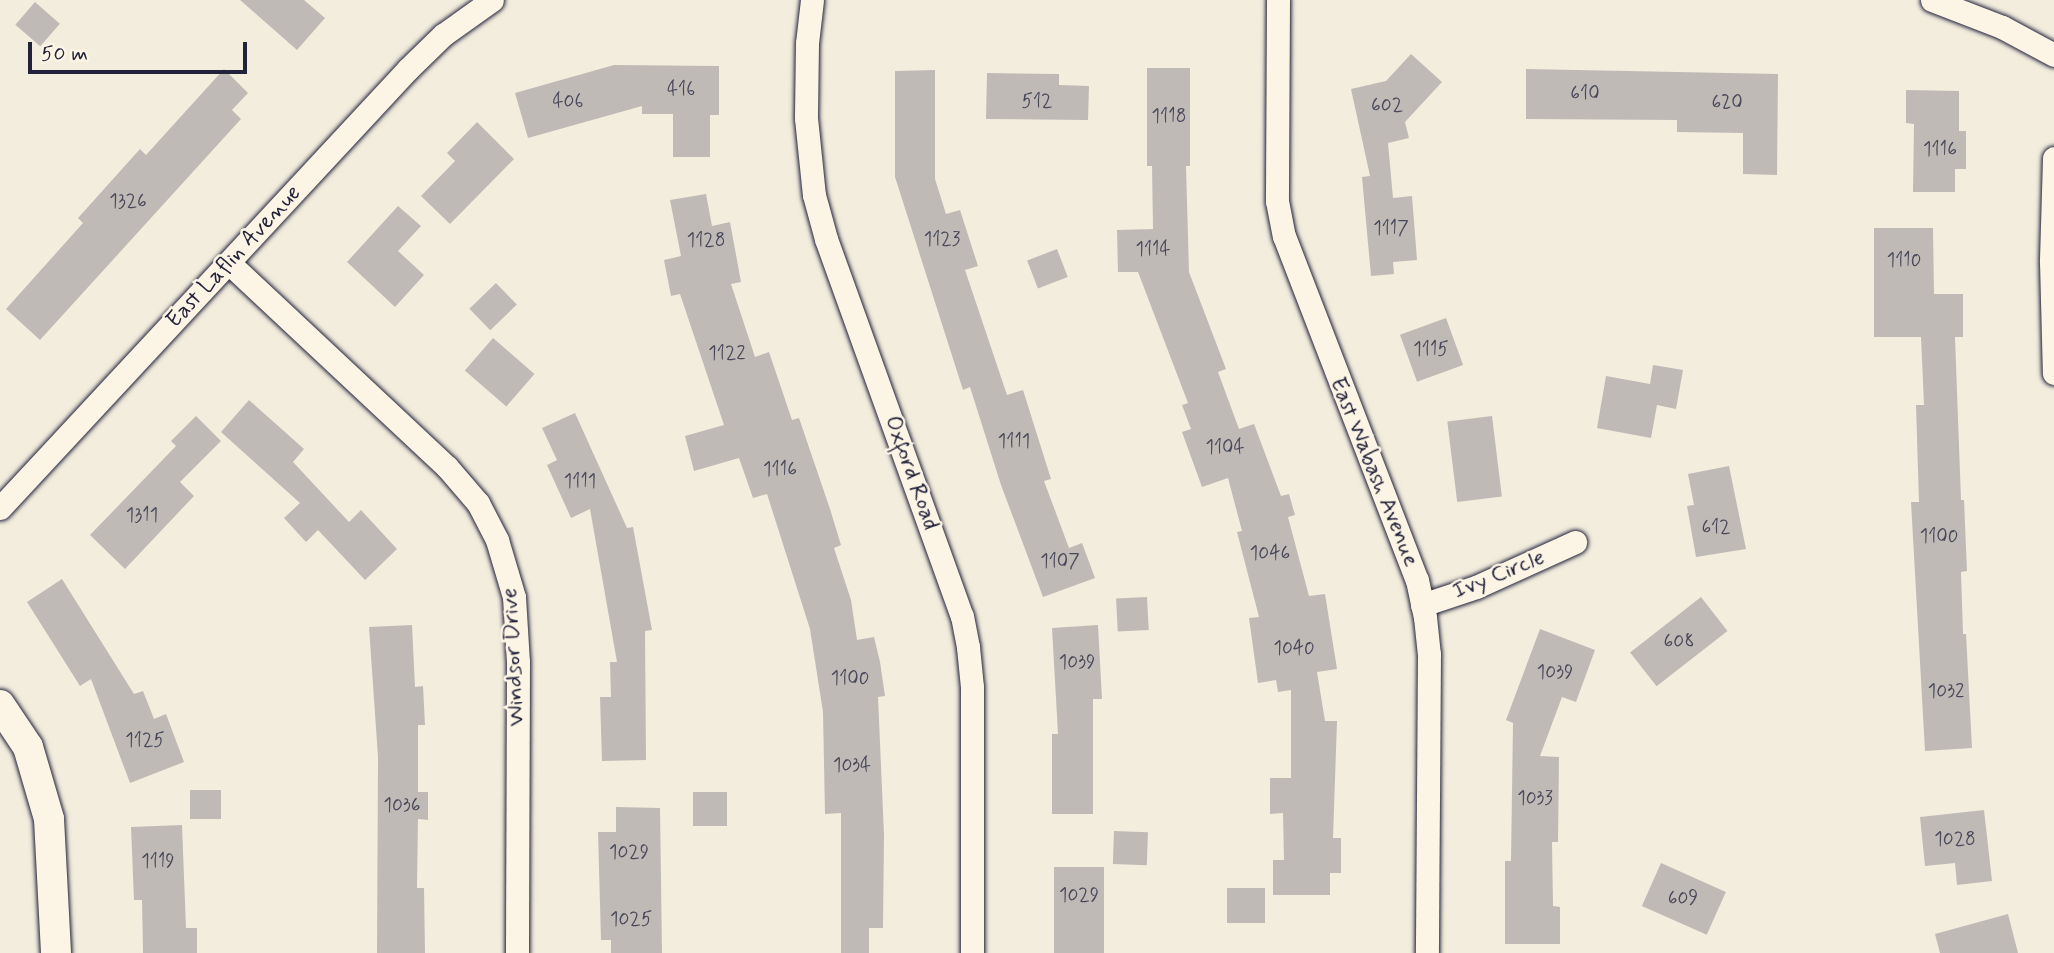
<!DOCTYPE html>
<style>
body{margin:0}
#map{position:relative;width:2054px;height:953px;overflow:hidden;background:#f3edde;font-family:Mynerve,sans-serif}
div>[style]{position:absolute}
.building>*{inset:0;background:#bfbab6;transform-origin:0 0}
.roads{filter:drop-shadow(0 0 2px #22223b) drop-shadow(0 0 2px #22223b)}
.minor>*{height:23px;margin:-11.5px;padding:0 11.5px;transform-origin:11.5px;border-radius:11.5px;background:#fcf5e5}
.tertiary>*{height:30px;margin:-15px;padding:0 15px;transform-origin:15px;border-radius:15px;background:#fcf5e5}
span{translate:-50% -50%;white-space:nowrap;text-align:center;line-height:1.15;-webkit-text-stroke:5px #fcf5e5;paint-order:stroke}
.number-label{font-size:19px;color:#49485a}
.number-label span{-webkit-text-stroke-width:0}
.street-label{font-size:23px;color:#22223b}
.scale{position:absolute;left:28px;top:42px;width:219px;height:32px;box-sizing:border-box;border:4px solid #22223b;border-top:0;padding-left:9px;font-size:21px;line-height:24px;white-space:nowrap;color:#22223b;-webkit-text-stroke:5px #fcf5e5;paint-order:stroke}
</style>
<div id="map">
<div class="building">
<i style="clip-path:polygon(240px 0,304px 0,325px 18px,297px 50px)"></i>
<i style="left:35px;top:2px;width:33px;height:30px;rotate:41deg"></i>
<i style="clip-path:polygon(1411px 54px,1442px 82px,1405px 122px,1409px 138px,1388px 143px,1393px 198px,1412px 196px,1417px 260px,1393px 262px,1394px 274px,1371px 276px,1362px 177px,1370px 176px,1351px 89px,1386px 81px)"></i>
<i style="clip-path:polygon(614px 65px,719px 66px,719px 115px,710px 115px,710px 157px,673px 157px,673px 114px,642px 114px,642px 106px,528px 138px,515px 93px)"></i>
<i style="clip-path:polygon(1147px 68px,1190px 68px,1190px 166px,1186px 166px,1189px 272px,1226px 369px,1218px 372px,1239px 429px,1254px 424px,1281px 496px,1289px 494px,1295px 515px,1288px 517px,1309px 596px,1325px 594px,1337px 669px,1317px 672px,1325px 721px,1337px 721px,1333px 838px,1341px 838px,1341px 873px,1330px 873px,1330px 895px,1273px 895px,1273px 860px,1284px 860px,1283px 813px,1270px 814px,1270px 778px,1291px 778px,1291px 690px,1278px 692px,1276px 680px,1258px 683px,1249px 618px,1259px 617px,1237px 532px,1242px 531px,1228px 478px,1202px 487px,1182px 432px,1191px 429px,1182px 405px,1188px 403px,1138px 272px,1118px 272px,1117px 230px,1153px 229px,1152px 166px,1147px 166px)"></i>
<i style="clip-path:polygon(224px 69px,248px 93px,232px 110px,241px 119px,40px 340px,6px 309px,83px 223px,78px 218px,140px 149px,146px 155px)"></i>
<i style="clip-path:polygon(1526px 69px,1778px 74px,1777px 175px,1743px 174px,1743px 133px,1677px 132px,1677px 120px,1526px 119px)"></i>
<i style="clip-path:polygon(935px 70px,935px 179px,946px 214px,960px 210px,978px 266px,965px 270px,1007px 395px,1023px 390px,1051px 479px,1044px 481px,1069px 548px,1082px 543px,1095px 578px,1043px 597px,1001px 485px,970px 387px,963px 390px,895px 177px,895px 71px)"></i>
<i style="clip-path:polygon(987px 73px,1059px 74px,1059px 85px,1089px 86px,1088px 120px,986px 119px)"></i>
<i style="clip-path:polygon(1906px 90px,1959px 91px,1959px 131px,1966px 131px,1966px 169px,1955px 169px,1955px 192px,1913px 192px,1914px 124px,1906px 123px)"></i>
<i style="clip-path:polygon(477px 122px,514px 159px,450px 224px,421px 196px,455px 161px,447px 153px)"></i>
<i style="clip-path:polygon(706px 194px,712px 226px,730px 222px,741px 282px,731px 284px,755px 357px,769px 352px,792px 420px,799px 418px,830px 509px,841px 545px,834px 548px,851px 600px,857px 640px,874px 637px,880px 662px,885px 696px,878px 697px,884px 835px,883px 928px,869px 928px,869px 953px,841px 953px,841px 813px,825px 814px,823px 712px,810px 629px,767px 494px,753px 498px,739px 458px,694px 471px,685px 436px,724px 425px,680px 294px,671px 296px,664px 260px,681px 256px,670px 200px)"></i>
<i style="clip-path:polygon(398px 206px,421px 226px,398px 251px,424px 275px,395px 307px,347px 262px)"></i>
<i style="clip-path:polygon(1874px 228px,1933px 228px,1934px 294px,1963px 294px,1963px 337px,1955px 337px,1961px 500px,1964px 500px,1967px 571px,1961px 572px,1963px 634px,1966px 634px,1972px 748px,1925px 751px,1911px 502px,1919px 502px,1916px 405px,1924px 405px,1921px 337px,1874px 337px)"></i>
<i style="left:1057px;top:249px;width:30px;height:32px;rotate:69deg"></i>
<i style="left:496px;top:283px;width:30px;height:37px;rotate:46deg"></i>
<i style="left:1446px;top:318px;width:50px;height:49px;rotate:70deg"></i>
<i style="left:493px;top:338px;width:55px;height:43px;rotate:41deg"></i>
<i style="clip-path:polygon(1653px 365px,1683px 370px,1676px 409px,1657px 405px,1651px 438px,1597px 428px,1606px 376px,1650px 384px)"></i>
<i style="clip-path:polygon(249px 400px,304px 449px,293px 462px,349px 522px,361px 510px,397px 549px,365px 580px,318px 530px,306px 542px,284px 518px,300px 503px,221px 432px)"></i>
<i style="clip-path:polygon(575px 413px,627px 528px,633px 527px,652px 630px,645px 631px,646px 760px,602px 761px,600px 697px,611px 697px,610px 662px,617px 662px,590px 509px,571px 518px,547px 465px,557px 460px,542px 428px)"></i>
<i style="clip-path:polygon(196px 416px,221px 441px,180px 482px,194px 496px,125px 569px,90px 535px,176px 446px,171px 441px)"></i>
<i style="left:1492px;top:416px;width:81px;height:45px;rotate:83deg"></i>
<i style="clip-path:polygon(1729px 466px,1746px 549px,1696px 557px,1687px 506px,1694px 505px,1688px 474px)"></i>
<i style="clip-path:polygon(62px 579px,134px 694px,143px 691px,154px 719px,166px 714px,184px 762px,130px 783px,91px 679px,80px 686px,27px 602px)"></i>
<i style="left:1147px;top:597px;width:33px;height:31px;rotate:87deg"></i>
<i style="left:1701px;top:597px;width:43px;height:90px;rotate:52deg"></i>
<i style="clip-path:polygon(412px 625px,415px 687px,423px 686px,425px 725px,418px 725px,418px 792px,428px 792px,428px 820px,418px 819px,417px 888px,424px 888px,425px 953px,377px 953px,378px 757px,369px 627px)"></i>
<i style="clip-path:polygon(1098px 625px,1102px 699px,1093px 699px,1093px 814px,1052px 814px,1052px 734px,1058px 734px,1052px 628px)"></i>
<i style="clip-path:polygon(1540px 629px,1595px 650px,1576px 702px,1562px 697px,1540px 756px,1559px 757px,1558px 842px,1552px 842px,1553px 906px,1560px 907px,1560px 944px,1505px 944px,1505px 861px,1511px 861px,1513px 723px,1506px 720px)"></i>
<i style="left:190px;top:790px;width:31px;height:29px"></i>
<i style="left:693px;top:792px;width:34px;height:34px"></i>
<i style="clip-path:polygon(616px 807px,660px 808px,662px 953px,611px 953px,611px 940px,601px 940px,598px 832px,616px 832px)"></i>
<i style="clip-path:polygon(1984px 810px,1992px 881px,1957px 885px,1955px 863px,1925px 866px,1920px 817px)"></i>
<i style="clip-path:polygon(182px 825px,186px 928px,197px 928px,197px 953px,143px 953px,142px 900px,134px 900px,131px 827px)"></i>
<i style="left:1114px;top:831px;width:34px;height:33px;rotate:2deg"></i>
<i style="left:1661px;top:863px;width:71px;height:47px;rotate:24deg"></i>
<i style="left:1054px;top:867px;width:50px;height:86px"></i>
<i style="left:1227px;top:888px;width:38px;height:35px"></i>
<i style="clip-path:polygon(2008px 914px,2018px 953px,1940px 953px,1935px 934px)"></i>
</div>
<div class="roads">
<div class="minor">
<i style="left:812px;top:0;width:43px;rotate:96.6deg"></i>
<i style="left:807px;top:43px;width:75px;rotate:90.8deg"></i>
<i style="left:806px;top:118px;width:77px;rotate:84.1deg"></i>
<i style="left:814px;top:195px;width:46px;rotate:74.7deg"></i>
<i style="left:826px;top:239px;width:401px;rotate:70.2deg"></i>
<i style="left:962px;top:616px;width:32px;rotate:79deg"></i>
<i style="left:968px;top:647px;width:40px;rotate:84.3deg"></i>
<i style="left:972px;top:687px;width:266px;rotate:90deg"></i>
<i style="left:1278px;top:0;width:201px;rotate:90.3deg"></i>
<i style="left:1277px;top:201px;width:36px;rotate:79deg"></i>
<i style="left:1284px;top:236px;width:369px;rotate:68.9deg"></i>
<i style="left:1417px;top:580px;width:38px;rotate:78deg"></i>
<i style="left:1425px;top:617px;width:37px;rotate:84deg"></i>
<i style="left:1429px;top:654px;width:299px;rotate:90.4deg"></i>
<i style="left:1932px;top:0;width:75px;rotate:21.1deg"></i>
<i style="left:2002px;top:27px;width:59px;rotate:28.3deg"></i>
<i style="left:2054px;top:158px;width:104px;rotate:91.7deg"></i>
<i style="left:2051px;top:262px;width:111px;rotate:88.5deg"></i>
<i style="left:229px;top:263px;width:299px;rotate:43.1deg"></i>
<i style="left:447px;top:467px;width:48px;rotate:49.3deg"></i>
<i style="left:478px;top:503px;width:42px;rotate:62.8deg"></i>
<i style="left:497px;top:540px;width:59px;rotate:73.4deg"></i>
<i style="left:514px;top:597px;width:65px;rotate:86.5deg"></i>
<i style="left:518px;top:662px;width:291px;rotate:90.2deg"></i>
<i style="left:0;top:508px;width:599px;rotate:-47.1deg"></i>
<i style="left:408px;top:69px;width:49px;rotate:-44.2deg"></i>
<i style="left:443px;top:35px;width:60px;rotate:-35.5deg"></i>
<i style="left:1422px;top:605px;width:57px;rotate:-18.4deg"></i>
<i style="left:1476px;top:587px;width:109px;rotate:-24.4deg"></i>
</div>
<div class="tertiary">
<i style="left:0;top:705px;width:50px;rotate:56.3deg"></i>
<i style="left:28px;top:747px;width:75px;rotate:73.7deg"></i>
<i style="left:49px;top:819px;width:134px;rotate:87deg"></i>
</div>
</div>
<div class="number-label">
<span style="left:681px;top:90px">416</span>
<span style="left:1585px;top:94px">610</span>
<span style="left:568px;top:102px">406</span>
<span style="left:1037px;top:102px">512</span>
<span style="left:1727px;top:103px">620</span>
<span style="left:1387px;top:106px">602</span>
<span style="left:1169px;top:117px">1118</span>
<span style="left:1940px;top:150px">1116</span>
<span style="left:128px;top:202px">1326</span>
<span style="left:1391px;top:229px">1117</span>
<span style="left:942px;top:240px">1123</span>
<span style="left:706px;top:241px">1128</span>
<span style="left:1153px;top:250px">1114</span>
<span style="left:1904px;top:261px">1110</span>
<span style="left:1431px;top:350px">1115</span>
<span style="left:727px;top:354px">1122</span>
<span style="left:1014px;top:442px">1111</span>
<span style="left:1225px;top:448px">1104</span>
<span style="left:780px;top:470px">1116</span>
<span style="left:580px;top:482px">1111</span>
<span style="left:142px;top:516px">1311</span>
<span style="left:1716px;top:528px">612</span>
<span style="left:1939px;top:537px">1100</span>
<span style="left:1270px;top:554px">1046</span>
<span style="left:1060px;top:562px">1107</span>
<span style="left:1679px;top:642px">608</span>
<span style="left:1294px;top:649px">1040</span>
<span style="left:1077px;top:663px">1039</span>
<span style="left:1555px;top:673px">1039</span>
<span style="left:850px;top:679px">1100</span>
<span style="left:1946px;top:692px">1032</span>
<span style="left:145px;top:741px">1125</span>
<span style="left:852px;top:766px">1034</span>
<span style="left:1535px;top:799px">1033</span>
<span style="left:402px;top:806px">1036</span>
<span style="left:1955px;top:840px">1028</span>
<span style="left:629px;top:853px">1029</span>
<span style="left:158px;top:862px">1119</span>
<span style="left:1079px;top:896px">1029</span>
<span style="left:1683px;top:899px">609</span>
<span style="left:631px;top:920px">1025</span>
</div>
<div class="street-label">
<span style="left:234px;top:257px;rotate:-47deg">East Laflin Avenue</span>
<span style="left:1374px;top:472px;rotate:68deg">East Wabash Avenue</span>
<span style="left:911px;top:473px;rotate:70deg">Oxford Road</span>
<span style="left:1499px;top:575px;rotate:-22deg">Ivy Circle</span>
<span style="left:514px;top:657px;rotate:-93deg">Windsor Drive</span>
</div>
<div class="scale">50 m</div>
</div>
